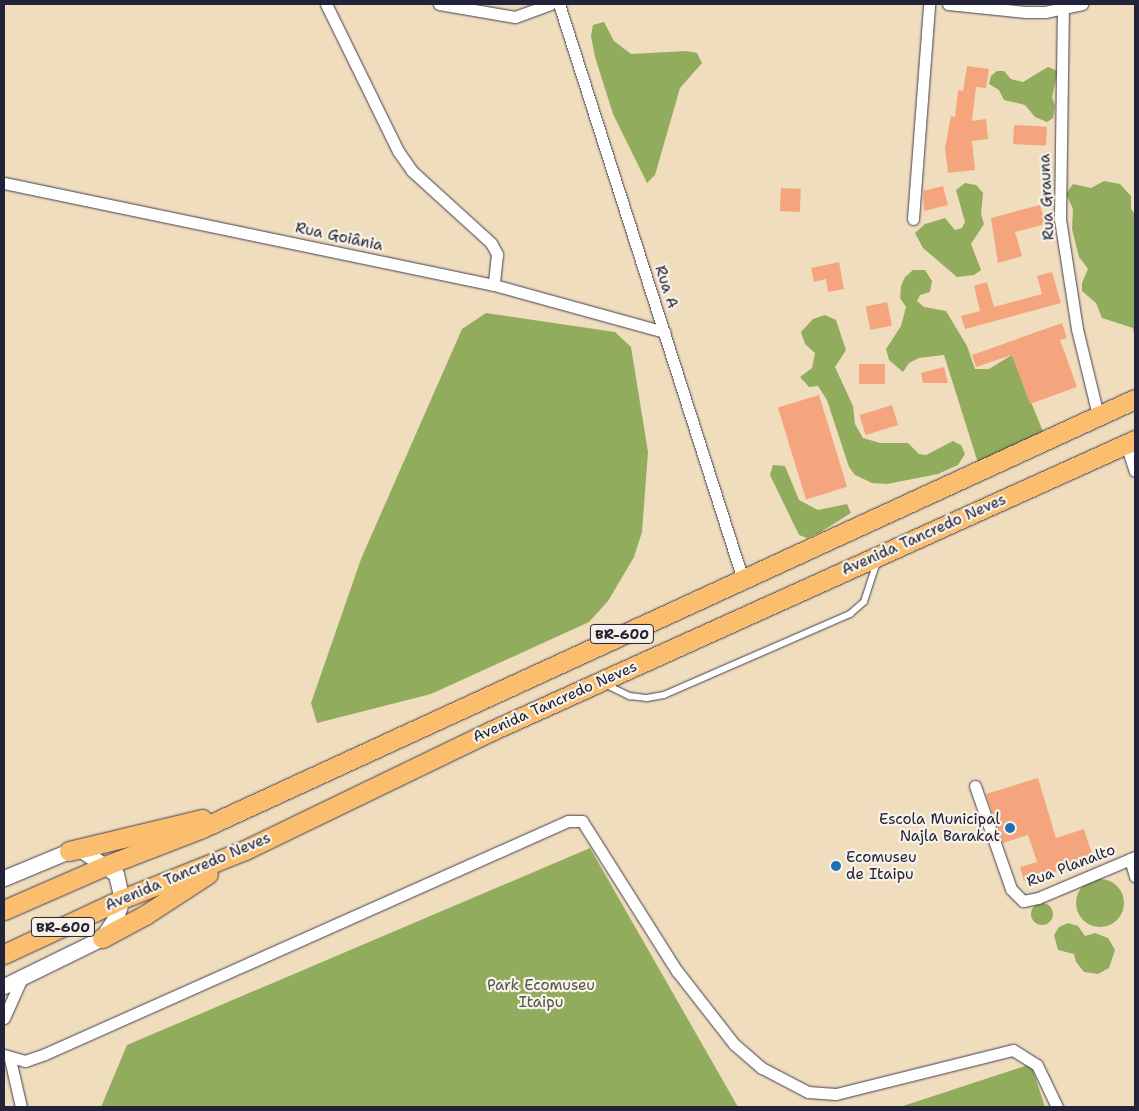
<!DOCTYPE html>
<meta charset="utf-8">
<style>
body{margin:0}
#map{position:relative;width:1139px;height:1111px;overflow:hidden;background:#f0ddbe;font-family:"Shantell Sans",sans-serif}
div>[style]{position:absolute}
.forest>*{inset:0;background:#92ac5d}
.round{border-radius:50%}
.building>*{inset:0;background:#f5a57e;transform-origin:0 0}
.roads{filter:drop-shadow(0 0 1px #413e4f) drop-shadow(0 0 1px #413e4f)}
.service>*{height:5.5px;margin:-2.75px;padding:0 2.75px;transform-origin:2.75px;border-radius:2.75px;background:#fff}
.minor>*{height:11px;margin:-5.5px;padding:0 5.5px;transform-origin:5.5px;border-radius:5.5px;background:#fff}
.tertiary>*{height:15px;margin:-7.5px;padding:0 7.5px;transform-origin:7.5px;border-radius:7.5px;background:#fff}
.primary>*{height:19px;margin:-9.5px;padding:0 9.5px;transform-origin:9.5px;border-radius:9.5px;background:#fbbe6e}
.dots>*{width:14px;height:14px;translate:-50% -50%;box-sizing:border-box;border:2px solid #f7f3e8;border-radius:50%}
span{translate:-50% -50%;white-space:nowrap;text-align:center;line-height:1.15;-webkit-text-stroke:4.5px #f7f3e8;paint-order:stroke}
.shield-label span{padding:1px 4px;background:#f7f3e8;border:1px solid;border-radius:4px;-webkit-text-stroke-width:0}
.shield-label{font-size:14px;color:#22223b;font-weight:700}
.street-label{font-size:15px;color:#22223b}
.poi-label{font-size:15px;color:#22223b}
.right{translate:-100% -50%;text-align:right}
.left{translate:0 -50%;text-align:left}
.park-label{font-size:15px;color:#4f5449}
.frame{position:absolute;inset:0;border:5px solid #22223b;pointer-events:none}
</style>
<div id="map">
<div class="forest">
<i style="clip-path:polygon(604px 22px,614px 41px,631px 54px,686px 51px,697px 53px,702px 63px,680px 88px,655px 175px,647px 183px,613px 114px,595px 57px,591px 36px,593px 25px)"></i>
<i style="clip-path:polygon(1048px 67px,1058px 71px,1052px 97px,1055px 106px,1053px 118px,1047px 122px,1035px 117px,1025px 105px,1004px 100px,999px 90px,989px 84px,991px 76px,997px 71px,1004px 71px,1011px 79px,1023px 82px)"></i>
<i style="clip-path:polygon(1104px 181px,1120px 184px,1131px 196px,1131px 209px,1135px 214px,1135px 341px,1133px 328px,1102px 318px,1096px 303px,1082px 291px,1082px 283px,1088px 269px,1079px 257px,1072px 229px,1073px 209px,1066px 194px,1073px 184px,1091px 188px)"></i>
<i style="clip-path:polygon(965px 183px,976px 185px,983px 193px,981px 214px,984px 224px,971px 244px,981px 270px,974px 275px,957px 277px,923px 248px,915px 233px,925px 224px,945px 218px,955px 230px,962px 228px,965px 222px,956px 190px)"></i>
<i style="clip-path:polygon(913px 270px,925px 270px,932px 281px,930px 292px,920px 295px,917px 301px,924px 307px,946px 311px,967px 346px,975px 369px,989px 369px,1012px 355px,1044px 434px,978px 463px,944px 355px,919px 358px,909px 363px,903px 372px,889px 360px,886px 349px,901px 326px,906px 307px,900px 298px,901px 286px,905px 277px)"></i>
<i style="clip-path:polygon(486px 313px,615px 332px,631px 347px,648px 452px,642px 532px,634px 557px,608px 601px,589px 622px,431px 694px,317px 723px,311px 703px,361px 559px,462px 329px)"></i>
<i style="clip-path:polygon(825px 315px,836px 320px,846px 350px,835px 367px,853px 406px,855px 424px,863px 438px,880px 443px,908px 443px,919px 454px,926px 455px,953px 441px,961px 445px,965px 454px,958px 465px,938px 474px,887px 484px,872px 483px,855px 475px,849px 467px,827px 400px,818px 386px,809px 387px,800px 377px,812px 368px,815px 353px,805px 344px,801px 332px,813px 319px)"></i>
<i style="clip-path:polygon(773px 465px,785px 466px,799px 500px,818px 510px,847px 504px,851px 513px,819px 533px,807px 538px,799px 535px,770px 475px)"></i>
<i style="clip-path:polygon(590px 848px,738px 1107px,101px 1107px,127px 1045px)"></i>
<i class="round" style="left:1076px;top:879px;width:48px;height:48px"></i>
<i class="round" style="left:1031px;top:903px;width:22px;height:22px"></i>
<i style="clip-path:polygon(1068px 923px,1078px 926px,1085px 936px,1095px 933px,1108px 938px,1115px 950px,1109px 968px,1098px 974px,1084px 972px,1076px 962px,1074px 954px,1058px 950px,1054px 935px,1059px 927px)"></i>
<i style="clip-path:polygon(1031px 1064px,1045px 1107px,900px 1107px)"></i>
</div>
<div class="building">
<i style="clip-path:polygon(967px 66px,989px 69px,986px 88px,976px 87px,972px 121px,986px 119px,988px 139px,972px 141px,975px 170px,948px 173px,945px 148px,951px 116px,955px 117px,958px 90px,963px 91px)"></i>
<i style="left:1014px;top:125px;width:33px;height:19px;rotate:3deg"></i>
<i style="clip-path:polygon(943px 186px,948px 205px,924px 211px,923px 191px)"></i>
<i style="left:781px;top:188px;width:20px;height:23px;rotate:3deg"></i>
<i style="clip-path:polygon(1040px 205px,1046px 224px,1015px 232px,1022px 256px,998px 263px,991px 218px)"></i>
<i style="clip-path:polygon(839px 262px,844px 289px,828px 292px,826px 279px,814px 282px,811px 268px)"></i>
<i style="clip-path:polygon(1052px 272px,1061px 303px,965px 329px,961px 316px,980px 311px,974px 286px,987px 282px,994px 307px,1042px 294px,1037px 276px)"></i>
<i style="left:887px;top:302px;width:24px;height:22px;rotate:78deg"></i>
<i style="clip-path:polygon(1062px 323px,1067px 338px,1060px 340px,1077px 387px,1030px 404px,1012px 355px,976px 367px,972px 355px)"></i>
<i style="left:885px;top:364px;width:20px;height:26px;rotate:90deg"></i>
<i style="clip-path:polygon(944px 367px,948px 383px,923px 383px,921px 373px)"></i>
<i style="left:819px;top:395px;width:96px;height:43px;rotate:73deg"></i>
<i style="left:892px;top:405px;width:21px;height:34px;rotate:73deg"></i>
<i style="clip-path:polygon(1038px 778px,1056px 838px,1084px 829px,1094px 860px,1024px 881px,1020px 867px,1037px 862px,1028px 835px,1003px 843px,986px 794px)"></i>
</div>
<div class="roads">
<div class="service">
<i style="left:605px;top:684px;width:28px;rotate:26deg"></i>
<i style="left:630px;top:696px;width:17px;rotate:7deg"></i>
<i style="left:647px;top:698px;width:17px;rotate:-10deg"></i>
<i style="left:664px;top:695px;width:203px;rotate:-23.5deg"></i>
<i style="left:850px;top:614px;width:18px;rotate:-41deg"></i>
<i style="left:864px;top:602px;width:42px;rotate:-72deg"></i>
</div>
<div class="minor">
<i style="left:326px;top:4px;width:164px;rotate:63.9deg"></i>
<i style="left:398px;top:151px;width:24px;rotate:55deg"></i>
<i style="left:412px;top:171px;width:107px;rotate:42.3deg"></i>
<i style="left:491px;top:243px;width:13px;rotate:61deg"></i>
<i style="left:497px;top:254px;width:31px;rotate:96deg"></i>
<i style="left:439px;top:4px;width:77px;rotate:9.7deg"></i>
<i style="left:515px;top:17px;width:37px;rotate:-20deg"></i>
<i style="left:559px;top:4px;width:605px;rotate:72.28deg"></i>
<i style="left:948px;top:4px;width:78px;rotate:5.9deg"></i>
<i style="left:1026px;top:12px;width:19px"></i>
<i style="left:1045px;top:12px;width:38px;rotate:-12deg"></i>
<i style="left:1063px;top:4px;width:215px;rotate:90.8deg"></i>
<i style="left:1060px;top:219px;width:111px;rotate:81.2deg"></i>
<i style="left:1077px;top:329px;width:89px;rotate:76.3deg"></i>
<i style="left:4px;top:183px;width:501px;rotate:11.76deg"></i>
<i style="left:494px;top:285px;width:177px;rotate:15.4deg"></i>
<i style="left:913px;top:219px;width:216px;rotate:-85.7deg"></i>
<i style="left:1126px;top:444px;width:28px;rotate:72deg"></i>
<i style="left:975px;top:786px;width:109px;rotate:70.7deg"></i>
<i style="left:1011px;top:889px;width:17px;rotate:45deg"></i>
<i style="left:1023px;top:901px;width:15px;rotate:-11deg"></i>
<i style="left:1038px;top:898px;width:105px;rotate:-22.9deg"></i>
<i style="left:1130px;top:859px;width:18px;rotate:74deg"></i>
<i style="left:4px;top:1018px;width:44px;rotate:-65.8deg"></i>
<i style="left:4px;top:1055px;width:22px;rotate:16deg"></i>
<i style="left:25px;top:1061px;width:21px;rotate:-19deg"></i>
<i style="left:45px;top:1054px;width:573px;rotate:-24.01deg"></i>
<i style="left:568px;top:821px;width:14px"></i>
<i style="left:582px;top:821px;width:178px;rotate:57.7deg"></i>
<i style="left:677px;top:971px;width:93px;rotate:52deg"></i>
<i style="left:734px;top:1044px;width:37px;rotate:41deg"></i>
<i style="left:762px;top:1068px;width:52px;rotate:27.6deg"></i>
<i style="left:808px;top:1092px;width:28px;rotate:4deg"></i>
<i style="left:836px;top:1094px;width:182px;rotate:-14deg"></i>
<i style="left:1013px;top:1050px;width:28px;rotate:32deg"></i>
<i style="left:1037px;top:1065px;width:47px;rotate:64.5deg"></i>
<i style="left:10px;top:1059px;width:49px;rotate:77.1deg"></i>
</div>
<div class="tertiary">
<i style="left:4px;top:878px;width:70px;rotate:-22.6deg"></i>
<i style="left:69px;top:851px;width:14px"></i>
<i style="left:83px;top:851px;width:40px;rotate:34.9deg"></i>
<i style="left:116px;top:874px;width:26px;rotate:77deg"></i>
<i style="left:122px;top:899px;width:19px;rotate:108deg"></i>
<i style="left:116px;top:917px;width:25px;rotate:124deg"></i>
<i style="left:102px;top:938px;width:109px;rotate:153.9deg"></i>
</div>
<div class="primary">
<i style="left:69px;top:851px;width:137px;rotate:-13.5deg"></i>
<i style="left:4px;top:910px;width:112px;rotate:-23.6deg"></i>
<i style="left:107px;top:865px;width:100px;rotate:-21.2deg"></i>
<i style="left:200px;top:829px;width:1029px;rotate:-24.7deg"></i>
<i style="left:102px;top:938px;width:49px;rotate:-28.1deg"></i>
<i style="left:145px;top:915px;width:75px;rotate:-33.1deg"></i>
<i style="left:4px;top:954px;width:130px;rotate:-25deg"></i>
<i style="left:122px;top:899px;width:132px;rotate:-21.7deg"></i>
<i style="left:245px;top:850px;width:273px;rotate:-25.8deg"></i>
<i style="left:491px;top:731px;width:707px;rotate:-24.32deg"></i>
</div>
</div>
<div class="dots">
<i style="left:1010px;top:828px;background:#1f6fb2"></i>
<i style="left:836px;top:866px;background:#1f6fb2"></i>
</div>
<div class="shield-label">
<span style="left:622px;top:634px">BR-600</span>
<span style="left:63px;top:927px">BR-600</span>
</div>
<div class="street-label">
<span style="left:1047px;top:197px;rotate:-93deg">Rua Grauna</span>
<span style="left:339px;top:237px;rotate:12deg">Rua Goiânia</span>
<span style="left:666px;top:287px;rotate:72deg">Rua A</span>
<span style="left:924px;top:535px;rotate:-24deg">Avenida Tancredo Neves</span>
<span style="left:555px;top:702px;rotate:-24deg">Avenida Tancredo Neves</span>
<span style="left:1071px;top:866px;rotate:-21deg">Rua Planalto</span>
<span style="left:188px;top:872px;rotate:-23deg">Avenida Tancredo Neves</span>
</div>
<div class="poi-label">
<span class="right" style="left:1000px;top:828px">Escola Municipal<br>Najla Barakat</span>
<span class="left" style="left:846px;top:866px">Ecomuseu<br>de Itaipu</span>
</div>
<div class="park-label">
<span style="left:541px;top:994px">Park Ecomuseu<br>Itaipu</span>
</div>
<div class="frame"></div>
</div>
